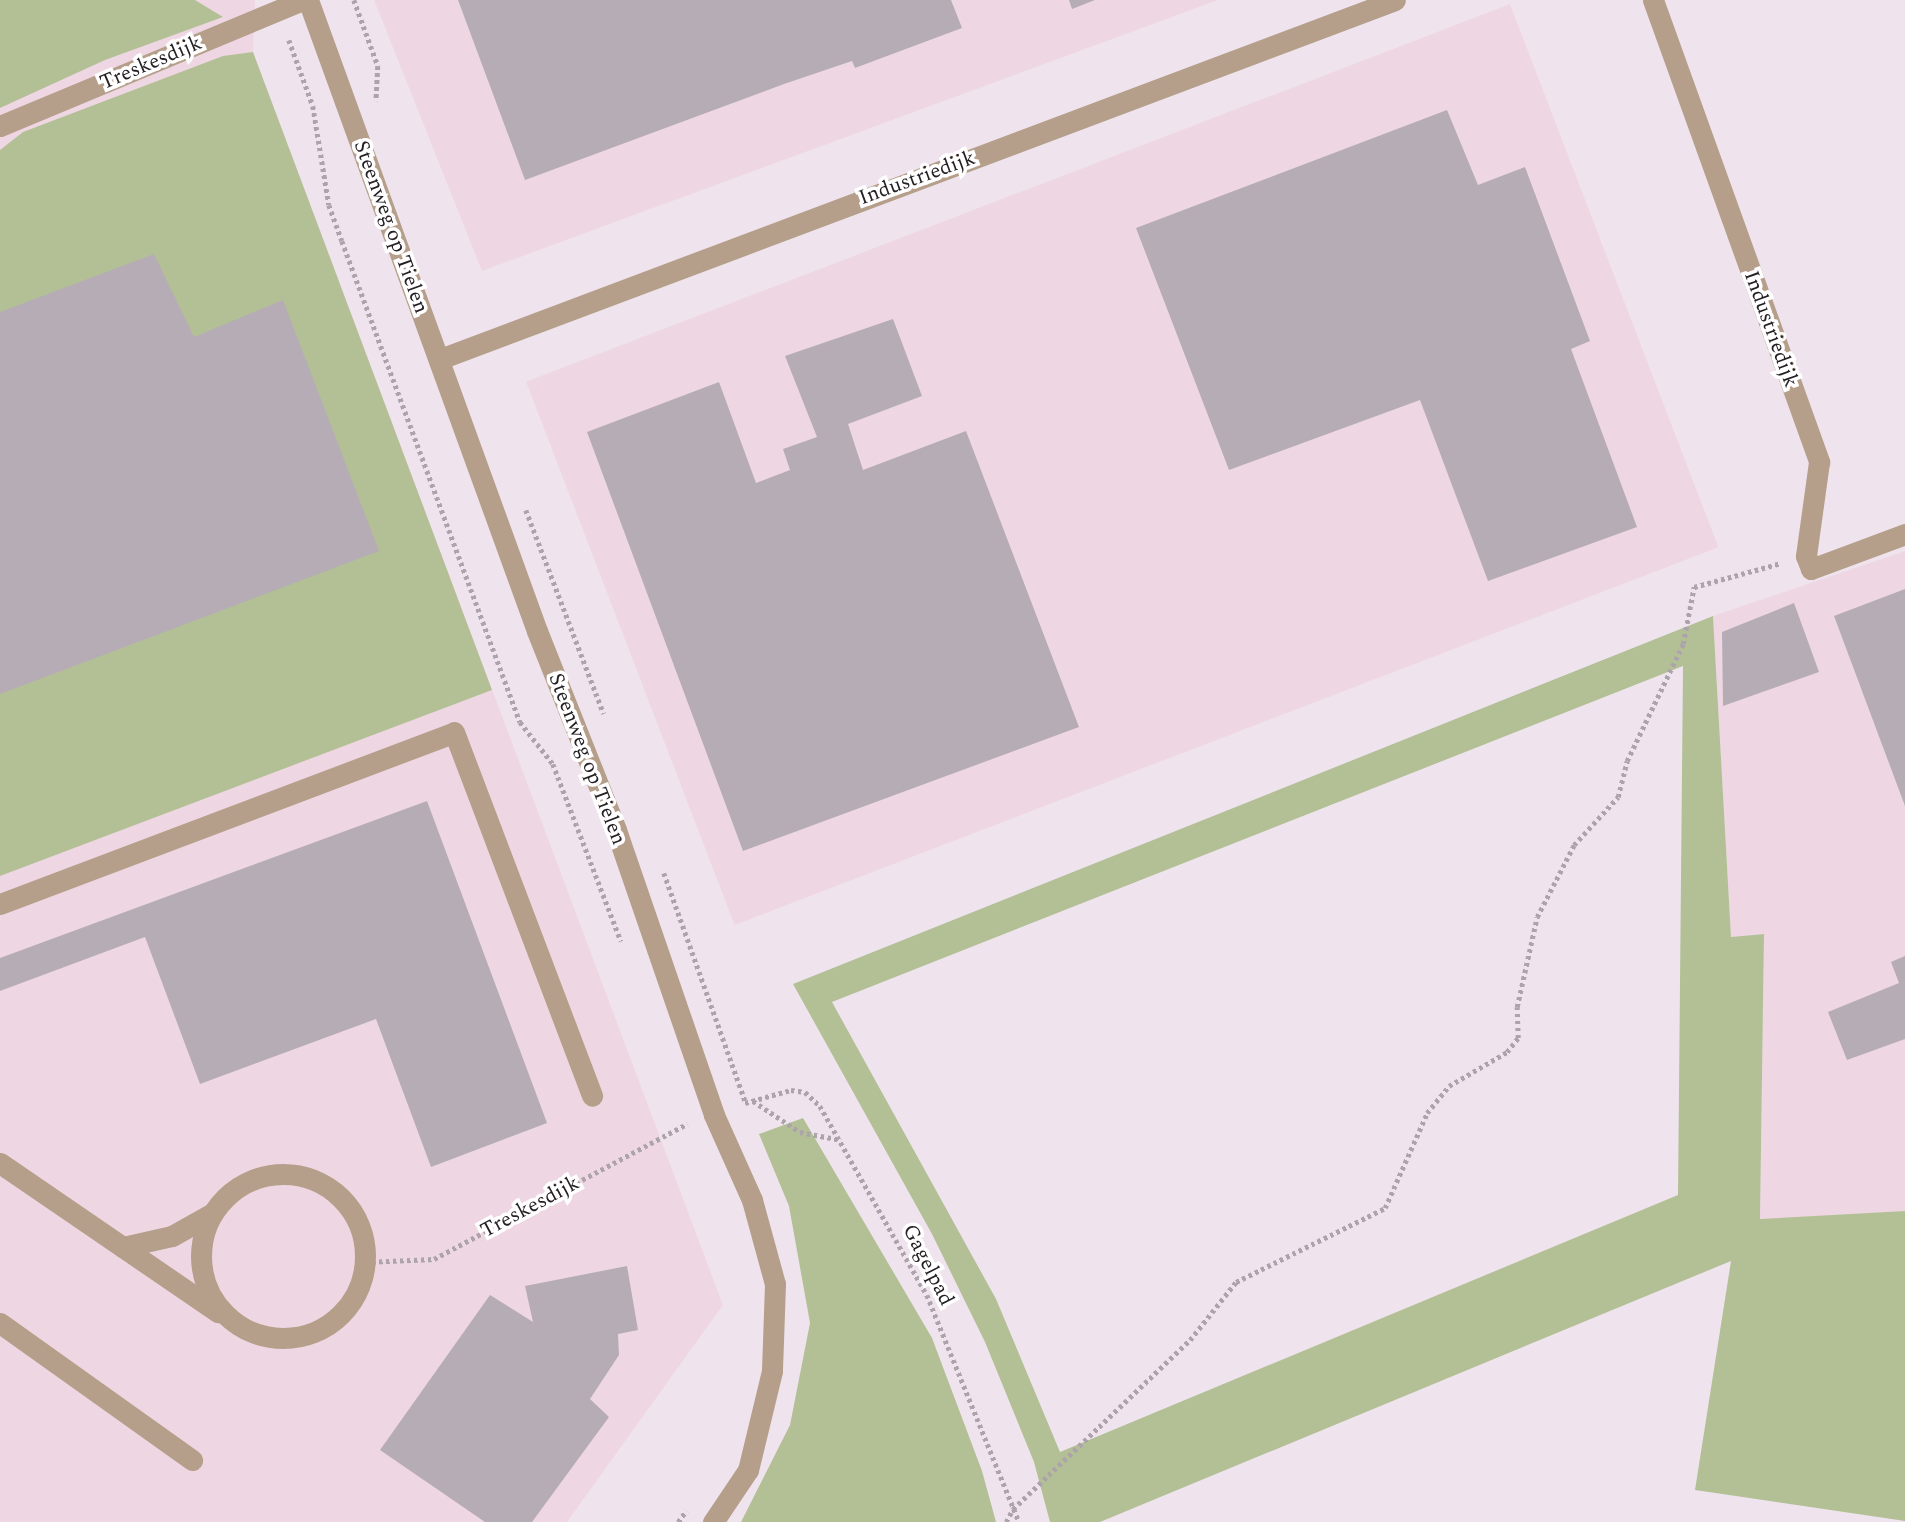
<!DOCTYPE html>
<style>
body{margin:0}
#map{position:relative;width:1905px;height:1522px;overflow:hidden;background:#efe4ee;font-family:Spectral,serif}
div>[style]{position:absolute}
.industrial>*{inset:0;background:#eed7e2;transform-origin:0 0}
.green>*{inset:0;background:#b3c096}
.building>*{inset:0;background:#b6acb5}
.path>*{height:4.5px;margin-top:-2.25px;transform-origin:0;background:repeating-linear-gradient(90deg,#aca3ab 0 3.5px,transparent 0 7px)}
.minor>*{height:21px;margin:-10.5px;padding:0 10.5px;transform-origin:10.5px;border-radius:10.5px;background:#b59f8a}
.minor>.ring{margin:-10.5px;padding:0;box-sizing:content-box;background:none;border:21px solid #b59f8a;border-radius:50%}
span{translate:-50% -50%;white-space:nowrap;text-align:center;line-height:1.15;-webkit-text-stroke:7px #fff;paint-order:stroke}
.street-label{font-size:21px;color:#242024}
</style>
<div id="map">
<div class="industrial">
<i style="clip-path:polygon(0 0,255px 0,253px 52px,723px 1305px,567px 1522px,0 1522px)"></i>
<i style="clip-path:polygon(374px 0,1218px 0,482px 271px)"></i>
<i style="left:1510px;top:4px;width:582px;height:1054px;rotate:69deg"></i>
<i style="clip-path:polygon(1905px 551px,1905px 1211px,1760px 1220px,1764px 934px,1731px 937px,1713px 616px)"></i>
</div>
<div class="green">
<i style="clip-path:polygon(0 0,195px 0,223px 17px,105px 60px,0 108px)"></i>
<i style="clip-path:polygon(253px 52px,492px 690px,0 876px,0 150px,23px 132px,223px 56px)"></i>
<i style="clip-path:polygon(evenodd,1713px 616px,1731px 937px,1764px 934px,1760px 1219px,1905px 1211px,1905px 1521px,1695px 1490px,1731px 1261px,1100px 1522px,1050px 1522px,1034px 1462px,985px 1342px,932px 1234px,793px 984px,1713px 616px,1683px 666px,1678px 1195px,1060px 1452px,996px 1299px,832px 1002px,1683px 666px)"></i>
<i style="clip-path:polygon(803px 1118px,932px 1338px,982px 1471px,996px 1522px,741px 1522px,790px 1425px,810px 1323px,789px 1206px,759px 1134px)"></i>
</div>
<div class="building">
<i style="clip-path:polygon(458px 0,951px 0,962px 28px,855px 68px,852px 61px,784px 84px,525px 180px)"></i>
<i style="clip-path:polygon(1069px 0,1095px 0,1072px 9px)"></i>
<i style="clip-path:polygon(1447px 110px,1478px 185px,1525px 167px,1590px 341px,1571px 349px,1637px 527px,1488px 581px,1420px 400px,1229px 470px,1136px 228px)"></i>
<i style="clip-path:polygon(154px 254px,194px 337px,283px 300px,379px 551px,0 694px,0 312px)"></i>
<i style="clip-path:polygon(893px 319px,922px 396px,848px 424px,863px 470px,966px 431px,1079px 727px,743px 851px,587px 432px,719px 382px,756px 483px,790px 470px,783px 449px,817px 437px,785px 356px)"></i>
<i style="clip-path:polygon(1905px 589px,1905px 806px,1834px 616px)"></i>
<i style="clip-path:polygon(1794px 603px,1819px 672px,1723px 706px,1722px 632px)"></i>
<i style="clip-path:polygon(427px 801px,547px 1123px,431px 1167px,376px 1019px,200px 1084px,145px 937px,0 991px,0 958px)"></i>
<i style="clip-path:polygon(1905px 956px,1905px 1039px,1847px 1060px,1828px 1012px,1899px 983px,1891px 962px)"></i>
<i style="clip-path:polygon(627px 1266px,638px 1330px,618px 1334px,619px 1355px,590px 1399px,609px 1417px,532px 1522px,485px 1522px,380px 1450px,490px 1295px,533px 1322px,525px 1286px)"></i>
</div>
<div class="path">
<i style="left:354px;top:0;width:70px;rotate:70deg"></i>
<i style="left:378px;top:66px;width:35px;rotate:93deg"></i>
<i style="left:289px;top:40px;width:70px;rotate:70deg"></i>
<i style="left:313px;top:106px;width:100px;rotate:80.8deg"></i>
<i style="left:329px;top:205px;width:38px;rotate:70deg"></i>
<i style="left:342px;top:241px;width:513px;rotate:69.69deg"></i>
<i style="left:520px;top:722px;width:53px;rotate:51.8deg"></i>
<i style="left:553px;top:764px;width:190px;rotate:69deg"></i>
<i style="left:526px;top:510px;width:218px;rotate:69.1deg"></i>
<i style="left:664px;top:873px;width:244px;rotate:70.4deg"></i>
<i style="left:753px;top:1101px;width:56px;rotate:33.4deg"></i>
<i style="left:800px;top:1132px;width:42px;rotate:11deg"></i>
<i style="left:745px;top:1103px;width:48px;rotate:-15.8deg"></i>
<i style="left:791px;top:1090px;width:14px;rotate:8deg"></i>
<i style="left:805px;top:1092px;width:21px;rotate:43deg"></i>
<i style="left:820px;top:1106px;width:217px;rotate:60.5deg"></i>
<i style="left:927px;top:1295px;width:245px;rotate:67.9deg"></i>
<i style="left:365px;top:1262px;width:69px;rotate:-2.5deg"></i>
<i style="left:434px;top:1259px;width:287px;rotate:-28.1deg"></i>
<i style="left:678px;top:1522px;width:14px;rotate:-54deg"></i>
<i style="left:1006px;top:1522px;width:15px;rotate:-62deg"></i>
<i style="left:1013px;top:1509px;width:245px;rotate:-43.7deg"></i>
<i style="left:1190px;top:1340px;width:74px;rotate:-51.6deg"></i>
<i style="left:1236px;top:1282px;width:166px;rotate:-26.4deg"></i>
<i style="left:1385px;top:1208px;width:104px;rotate:-66.1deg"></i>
<i style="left:1427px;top:1113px;width:35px;rotate:-51deg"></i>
<i style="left:1449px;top:1086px;width:67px;rotate:-30.4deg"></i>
<i style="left:1507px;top:1052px;width:18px;rotate:-52deg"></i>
<i style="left:1518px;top:1038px;width:31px;rotate:-92deg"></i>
<i style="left:1517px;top:1007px;width:92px;rotate:-77.5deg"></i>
<i style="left:1537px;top:917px;width:81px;rotate:-62.8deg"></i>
<i style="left:1574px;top:845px;width:65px;rotate:-47.5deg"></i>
<i style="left:1618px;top:797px;width:37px;rotate:-76deg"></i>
<i style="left:1627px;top:761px;width:130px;rotate:-64.4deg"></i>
<i style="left:1683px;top:644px;width:58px;rotate:-79.1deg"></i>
<i style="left:1694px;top:587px;width:90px;rotate:-15.4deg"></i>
</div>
<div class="minor">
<i style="left:308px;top:0;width:671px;rotate:70.05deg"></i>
<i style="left:537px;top:631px;width:214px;rotate:68.3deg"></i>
<i style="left:616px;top:830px;width:301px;rotate:71deg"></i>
<i style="left:714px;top:1115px;width:93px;rotate:65.9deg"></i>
<i style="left:752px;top:1200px;width:87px;rotate:74.7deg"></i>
<i style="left:775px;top:1284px;width:87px;rotate:92deg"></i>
<i style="left:772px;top:1371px;width:102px;rotate:103.6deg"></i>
<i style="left:748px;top:1470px;width:63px;rotate:123.9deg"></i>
<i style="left:1653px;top:0;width:491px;rotate:70.2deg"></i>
<i style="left:1819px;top:462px;width:95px;rotate:97.9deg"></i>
<i style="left:1806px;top:556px;width:14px;rotate:69deg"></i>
<i style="left:1811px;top:569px;width:100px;rotate:-20.4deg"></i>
<i style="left:0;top:126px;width:327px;rotate:-22.6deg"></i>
<i style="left:440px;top:359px;width:1020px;rotate:-20.6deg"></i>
<i style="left:0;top:904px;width:485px;rotate:-20.7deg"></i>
<i style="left:454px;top:732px;width:389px;rotate:69.2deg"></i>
<i style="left:0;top:1163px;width:264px;rotate:34.4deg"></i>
<i class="ring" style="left:201px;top:1174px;width:143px;height:143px"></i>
<i style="left:123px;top:1247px;width:50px;rotate:-12.7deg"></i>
<i style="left:172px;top:1236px;width:47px;rotate:-29.3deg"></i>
<i style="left:0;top:1323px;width:236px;rotate:35.5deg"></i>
</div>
<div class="street-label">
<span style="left:151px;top:63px;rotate:-23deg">Treskesdijk</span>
<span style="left:917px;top:178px;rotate:-20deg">Industriedijk</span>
<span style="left:391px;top:227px;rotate:70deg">Steenweg op Tielen</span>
<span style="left:1771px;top:329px;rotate:70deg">Industriedijk</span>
<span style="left:587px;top:759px;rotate:69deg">Steenweg op Tielen</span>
<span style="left:530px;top:1207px;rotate:-28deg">Treskesdijk</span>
<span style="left:928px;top:1265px;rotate:63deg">Gagelpad</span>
</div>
</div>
